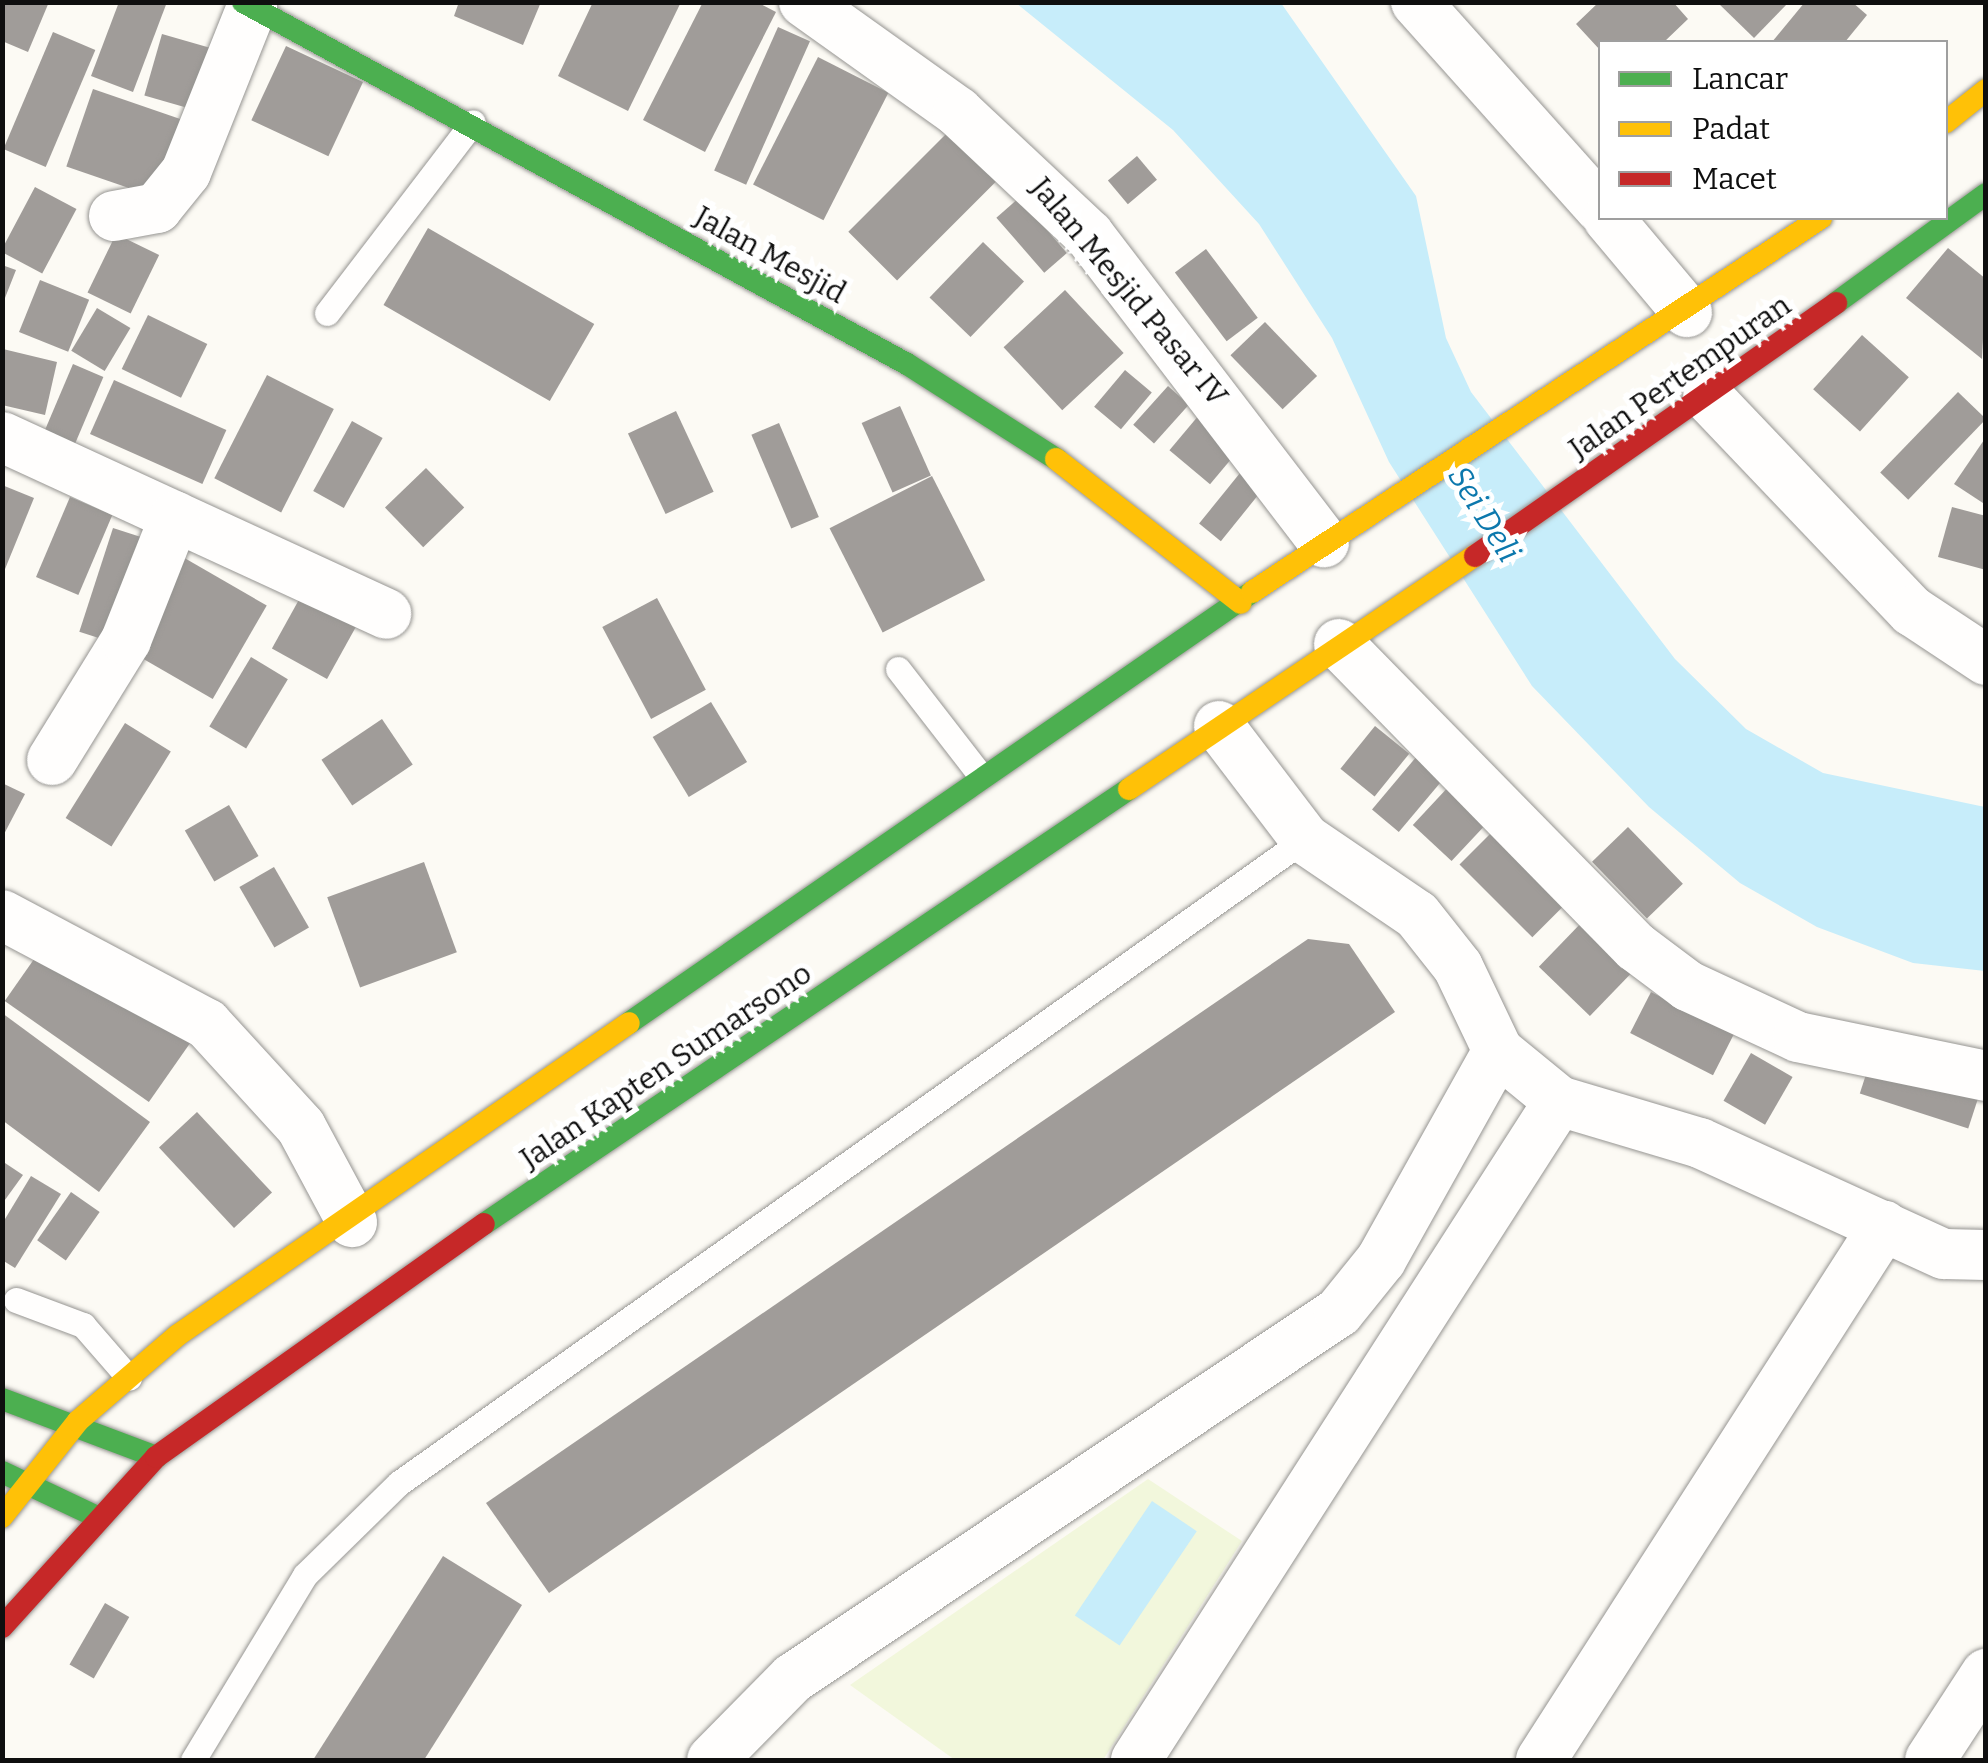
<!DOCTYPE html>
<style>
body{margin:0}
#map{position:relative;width:1988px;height:1763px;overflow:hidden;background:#fcfaf4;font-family:Bitter,serif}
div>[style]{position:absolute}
.pitch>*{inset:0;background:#f2f7dc}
.water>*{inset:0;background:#c7edfa;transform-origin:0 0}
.building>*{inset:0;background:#a09c99;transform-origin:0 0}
.roads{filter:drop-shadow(0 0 2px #969592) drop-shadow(0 0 2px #969592)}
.lane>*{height:25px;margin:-12.5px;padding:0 12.5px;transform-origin:12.5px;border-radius:12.5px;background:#fffefd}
.street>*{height:50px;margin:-25px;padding:0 25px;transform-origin:25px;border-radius:25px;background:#fffefd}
.fast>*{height:22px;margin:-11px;padding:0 11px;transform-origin:11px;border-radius:11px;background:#4caf50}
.slow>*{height:22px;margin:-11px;padding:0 11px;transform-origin:11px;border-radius:11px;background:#ffc107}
.jam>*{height:22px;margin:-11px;padding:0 11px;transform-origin:11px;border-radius:11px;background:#c62828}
span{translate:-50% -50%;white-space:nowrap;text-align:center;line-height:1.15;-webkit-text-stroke:10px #fff;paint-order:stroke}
.street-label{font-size:30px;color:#0f0f0f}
.water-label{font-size:32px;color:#0c78ad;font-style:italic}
.frame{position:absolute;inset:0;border:5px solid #0f0f0f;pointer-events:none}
.legend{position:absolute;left:1598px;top:40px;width:350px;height:180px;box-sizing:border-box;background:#fff;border:2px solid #9f9f9f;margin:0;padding:12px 18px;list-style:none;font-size:30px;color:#0f0f0f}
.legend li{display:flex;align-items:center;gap:20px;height:50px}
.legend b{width:50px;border:2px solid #9f9f9f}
</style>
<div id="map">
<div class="pitch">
<i style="clip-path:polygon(1148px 1479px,1242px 1541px,1103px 1760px,955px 1760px,850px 1685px)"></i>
</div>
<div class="water">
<i style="clip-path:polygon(1016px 3px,1281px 3px,1416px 196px,1446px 338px,1471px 392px,1675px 659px,1746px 729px,1823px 773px,1985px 807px,1985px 971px,1913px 963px,1817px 927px,1740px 883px,1649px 807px,1532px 686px,1389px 462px,1332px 338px,1259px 224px,1173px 130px)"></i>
<i style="left:1152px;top:1501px;width:54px;height:138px;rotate:34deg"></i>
</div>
<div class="building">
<i style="clip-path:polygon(2px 2px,49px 2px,28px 52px,2px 41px)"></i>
<i style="clip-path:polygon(119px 2px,167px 2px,133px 92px,91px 76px)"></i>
<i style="clip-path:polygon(459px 2px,541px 2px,523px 45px,454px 16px)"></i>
<i style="clip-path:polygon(593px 2px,681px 2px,628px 111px,558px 76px)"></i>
<i style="clip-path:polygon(703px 2px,757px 2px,776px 12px,705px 152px,643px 120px)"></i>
<i style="clip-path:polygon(1599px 2px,1673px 2px,1688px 19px,1664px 42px,1600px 42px,1600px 50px,1576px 24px)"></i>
<i style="clip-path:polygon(1717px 2px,1789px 2px,1754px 38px)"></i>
<i style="clip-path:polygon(1805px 2px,1852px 2px,1867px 15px,1845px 42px,1772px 42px)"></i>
<i style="left:778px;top:27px;width:35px;height:157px;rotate:24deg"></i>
<i style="left:53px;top:32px;width:46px;height:127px;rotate:23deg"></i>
<i style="left:162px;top:34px;width:56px;height:64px;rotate:16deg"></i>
<i style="left:286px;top:46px;width:85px;height:82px;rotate:25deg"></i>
<i style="left:818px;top:57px;width:79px;height:143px;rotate:27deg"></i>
<i style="left:93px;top:89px;width:103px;height:82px;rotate:19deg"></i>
<i style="left:948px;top:132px;width:69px;height:141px;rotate:45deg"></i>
<i style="left:1137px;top:156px;width:31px;height:38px;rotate:50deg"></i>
<i style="left:35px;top:187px;width:47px;height:73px;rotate:28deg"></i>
<i style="left:1019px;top:198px;width:73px;height:30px;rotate:49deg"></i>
<i style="left:428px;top:228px;width:192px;height:89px;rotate:30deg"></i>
<i style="left:116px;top:234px;width:48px;height:65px;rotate:26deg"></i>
<i style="left:983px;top:242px;width:57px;height:77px;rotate:44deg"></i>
<i style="clip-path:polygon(1948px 248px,1986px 279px,1982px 359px,1906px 298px)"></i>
<i style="left:1206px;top:249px;width:86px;height:39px;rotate:53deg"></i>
<i style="clip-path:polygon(2px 265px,16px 270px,3px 303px,2px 303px)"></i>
<i style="left:40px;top:280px;width:53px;height:56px;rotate:22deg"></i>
<i style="left:1065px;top:290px;width:86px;height:84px;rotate:47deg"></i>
<i style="left:97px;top:308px;width:39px;height:50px;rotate:31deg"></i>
<i style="left:148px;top:315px;width:66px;height:60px;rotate:26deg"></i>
<i style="left:1265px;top:322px;width:75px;height:48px;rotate:46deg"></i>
<i style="left:1862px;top:335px;width:63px;height:73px;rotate:42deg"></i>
<i style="clip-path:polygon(3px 349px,57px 362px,45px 415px,2px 405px)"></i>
<i style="left:73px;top:364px;width:33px;height:78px;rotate:23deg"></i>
<i style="left:1125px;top:370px;width:35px;height:48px;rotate:40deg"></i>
<i style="left:267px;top:375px;width:75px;height:116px;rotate:27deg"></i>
<i style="left:114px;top:380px;width:123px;height:59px;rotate:24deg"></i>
<i style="left:1168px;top:386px;width:28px;height:52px;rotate:42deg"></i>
<i style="left:1958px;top:392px;width:39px;height:112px;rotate:44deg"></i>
<i style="left:900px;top:406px;width:76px;height:42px;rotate:66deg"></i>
<i style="left:676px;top:411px;width:89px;height:53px;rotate:65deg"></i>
<i style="left:1199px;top:415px;width:53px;height:46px;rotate:40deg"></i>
<i style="left:352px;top:421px;width:35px;height:80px;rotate:29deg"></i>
<i style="left:779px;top:423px;width:102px;height:30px;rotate:67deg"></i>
<i style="clip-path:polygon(1986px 437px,1986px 505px,1954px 484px)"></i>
<i style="left:426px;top:468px;width:55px;height:57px;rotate:46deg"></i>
<i style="left:1240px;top:473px;width:28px;height:65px;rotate:39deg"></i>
<i style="left:932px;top:476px;width:117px;height:115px;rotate:63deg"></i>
<i style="clip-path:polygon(2px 485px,34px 498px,3px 574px,2px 574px)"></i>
<i style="left:70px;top:497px;width:46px;height:87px;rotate:23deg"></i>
<i style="clip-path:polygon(1952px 507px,1986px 516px,1986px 570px,1938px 557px)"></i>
<i style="left:113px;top:528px;width:44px;height:109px;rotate:18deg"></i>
<i style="left:181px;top:556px;width:99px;height:108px;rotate:30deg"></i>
<i style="left:301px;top:596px;width:63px;height:60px;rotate:29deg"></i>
<i style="left:657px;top:598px;width:104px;height:62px;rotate:62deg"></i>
<i style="left:251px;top:657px;width:43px;height:81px;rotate:31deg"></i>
<i style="left:711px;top:702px;width:70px;height:68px;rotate:59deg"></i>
<i style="left:382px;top:719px;width:55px;height:73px;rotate:56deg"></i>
<i style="left:125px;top:723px;width:54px;height:112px;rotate:32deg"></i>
<i style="left:1375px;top:726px;width:44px;height:55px;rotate:39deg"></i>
<i style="left:1417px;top:756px;width:35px;height:70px;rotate:40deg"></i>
<i style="clip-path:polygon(2px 783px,25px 794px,2px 838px)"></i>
<i style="left:1451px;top:784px;width:53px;height:56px;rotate:43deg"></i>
<i style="left:229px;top:805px;width:59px;height:51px;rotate:60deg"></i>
<i style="left:1497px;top:827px;width:103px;height:53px;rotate:45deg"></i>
<i style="left:1628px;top:827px;width:79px;height:50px;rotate:46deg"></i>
<i style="left:424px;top:862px;width:96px;height:103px;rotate:70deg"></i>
<i style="left:274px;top:867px;width:70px;height:40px;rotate:60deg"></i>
<i style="left:1584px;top:920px;width:71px;height:65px;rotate:44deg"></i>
<i style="clip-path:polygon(1308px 939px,1349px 944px,1395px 1012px,549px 1593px,486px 1503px)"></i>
<i style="left:46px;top:942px;width:176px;height:72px;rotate:35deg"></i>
<i style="left:1651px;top:992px;width:93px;height:46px;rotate:27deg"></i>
<i style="clip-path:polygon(2px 1013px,150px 1122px,99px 1192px,2px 1120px)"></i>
<i style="left:1751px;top:1053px;width:48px;height:55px;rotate:30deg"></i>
<i style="left:1870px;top:1062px;width:114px;height:33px;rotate:18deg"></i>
<i style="left:197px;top:1112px;width:110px;height:52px;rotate:47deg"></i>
<i style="clip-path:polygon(2px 1161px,23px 1175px,2px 1204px)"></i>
<i style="clip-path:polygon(31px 1176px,61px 1194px,15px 1268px,2px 1260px,2px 1224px)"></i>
<i style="left:71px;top:1192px;width:35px;height:59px;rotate:35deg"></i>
<i style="clip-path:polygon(443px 1556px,522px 1605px,424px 1760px,313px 1760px)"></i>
<i style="left:105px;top:1603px;width:28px;height:71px;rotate:30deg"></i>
</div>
<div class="roads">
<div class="lane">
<i style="left:327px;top:313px;width:240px;rotate:-52.6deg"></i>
<i style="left:898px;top:669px;width:135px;rotate:52.2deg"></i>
<i style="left:16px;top:1300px;width:72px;rotate:20.5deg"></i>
<i style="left:83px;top:1325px;width:70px;rotate:49deg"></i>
<i style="left:193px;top:1760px;width:216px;rotate:-58.8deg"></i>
<i style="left:305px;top:1575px;width:132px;rotate:-44.4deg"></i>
<i style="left:399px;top:1483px;width:1112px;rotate:-35.41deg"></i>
</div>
<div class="street">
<i style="left:804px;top:2px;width:189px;rotate:35.5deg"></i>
<i style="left:958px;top:112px;width:180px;rotate:43.2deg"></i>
<i style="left:1089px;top:235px;width:387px;rotate:52.6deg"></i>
<i style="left:1416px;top:2px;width:276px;rotate:48.2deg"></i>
<i style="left:114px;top:216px;width:44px;rotate:-10.5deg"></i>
<i style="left:157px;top:208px;width:46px;rotate:-51.1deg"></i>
<i style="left:186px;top:172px;width:178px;rotate:-68.2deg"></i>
<i style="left:1608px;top:218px;width:123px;rotate:50deg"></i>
<i style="left:1708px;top:397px;width:296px;rotate:46.4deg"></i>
<i style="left:1912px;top:611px;width:89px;rotate:33.5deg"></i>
<i style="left:2px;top:437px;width:423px;rotate:24.7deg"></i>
<i style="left:1339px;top:644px;width:424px;rotate:45.6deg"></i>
<i style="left:1636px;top:947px;width:65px;rotate:36.9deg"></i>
<i style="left:1688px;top:986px;width:121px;rotate:24.9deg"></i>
<i style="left:1798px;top:1037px;width:192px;rotate:11.7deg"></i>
<i style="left:1219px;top:726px;width:142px;rotate:52.7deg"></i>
<i style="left:1305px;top:839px;width:135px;rotate:34.2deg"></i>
<i style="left:1417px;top:915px;width:66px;rotate:51.7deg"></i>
<i style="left:1458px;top:967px;width:93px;rotate:64.5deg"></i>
<i style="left:1498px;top:1051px;width:79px;rotate:39.3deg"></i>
<i style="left:1559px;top:1101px;width:147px;rotate:16.6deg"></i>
<i style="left:1700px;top:1143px;width:268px;rotate:24.5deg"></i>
<i style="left:1944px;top:1254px;width:42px;rotate:1.4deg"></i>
<i style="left:52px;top:760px;width:141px;rotate:-58.3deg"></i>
<i style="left:126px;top:640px;width:133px;rotate:-68.4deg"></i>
<i style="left:2px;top:915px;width:232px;rotate:28deg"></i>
<i style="left:207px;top:1024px;width:139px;rotate:47.6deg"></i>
<i style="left:301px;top:1127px;width:108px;rotate:61.8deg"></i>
<i style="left:712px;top:1760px;width:115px;rotate:-45.4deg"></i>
<i style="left:793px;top:1678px;width:657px;rotate:-33.84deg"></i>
<i style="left:1339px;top:1312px;width:67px;rotate:-51.1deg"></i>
<i style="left:1381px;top:1260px;width:240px;rotate:-60.8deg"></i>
<i style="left:1136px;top:1760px;width:783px;rotate:-57.3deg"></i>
<i style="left:1541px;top:1760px;width:635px;rotate:-57.29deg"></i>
<i style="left:1930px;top:1760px;width:103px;rotate:-56.9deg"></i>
</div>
<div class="fast">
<i style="left:243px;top:2px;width:756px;rotate:28.6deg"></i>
<i style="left:907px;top:364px;width:177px;rotate:32.5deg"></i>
<i style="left:1836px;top:303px;width:185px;rotate:-36deg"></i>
<i style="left:629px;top:1023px;width:758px;rotate:-34.68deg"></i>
<i style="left:484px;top:1224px;width:778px;rotate:-34deg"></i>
<i style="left:2px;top:1399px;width:165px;rotate:20.6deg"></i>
<i style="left:2px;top:1472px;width:105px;rotate:25.3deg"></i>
</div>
<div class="slow">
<i style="left:1946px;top:122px;width:51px;rotate:-38.7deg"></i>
<i style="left:1056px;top:459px;width:234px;rotate:37.9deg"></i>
<i style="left:1252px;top:592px;width:681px;rotate:-33.32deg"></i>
<i style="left:1129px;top:789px;width:417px;rotate:-34deg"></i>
<i style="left:2px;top:1517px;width:122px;rotate:-51.6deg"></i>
<i style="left:78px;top:1421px;width:132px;rotate:-40.7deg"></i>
<i style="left:178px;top:1335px;width:548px;rotate:-34.68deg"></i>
</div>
<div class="jam">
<i style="left:1475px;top:556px;width:441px;rotate:-35deg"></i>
<i style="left:2px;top:1627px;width:229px;rotate:-47.8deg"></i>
<i style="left:156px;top:1457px;width:402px;rotate:-35.4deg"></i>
</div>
</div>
<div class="street-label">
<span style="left:770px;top:255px;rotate:29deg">Jalan Mesjid</span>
<span style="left:1129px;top:292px;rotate:50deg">Jalan Mesjid Pasar IV</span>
<span style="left:1680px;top:377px;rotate:-35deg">Jalan Pertempuran</span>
<span style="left:666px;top:1066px;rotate:-34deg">Jalan Kapten Sumarsono</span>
</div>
<div class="water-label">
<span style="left:1484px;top:514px;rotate:58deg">Sei Deli</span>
</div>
<div class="frame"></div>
<ul class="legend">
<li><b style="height:12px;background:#4caf50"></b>Lancar</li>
<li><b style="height:12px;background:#ffc107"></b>Padat</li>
<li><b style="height:12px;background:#c62828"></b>Macet</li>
</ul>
</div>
